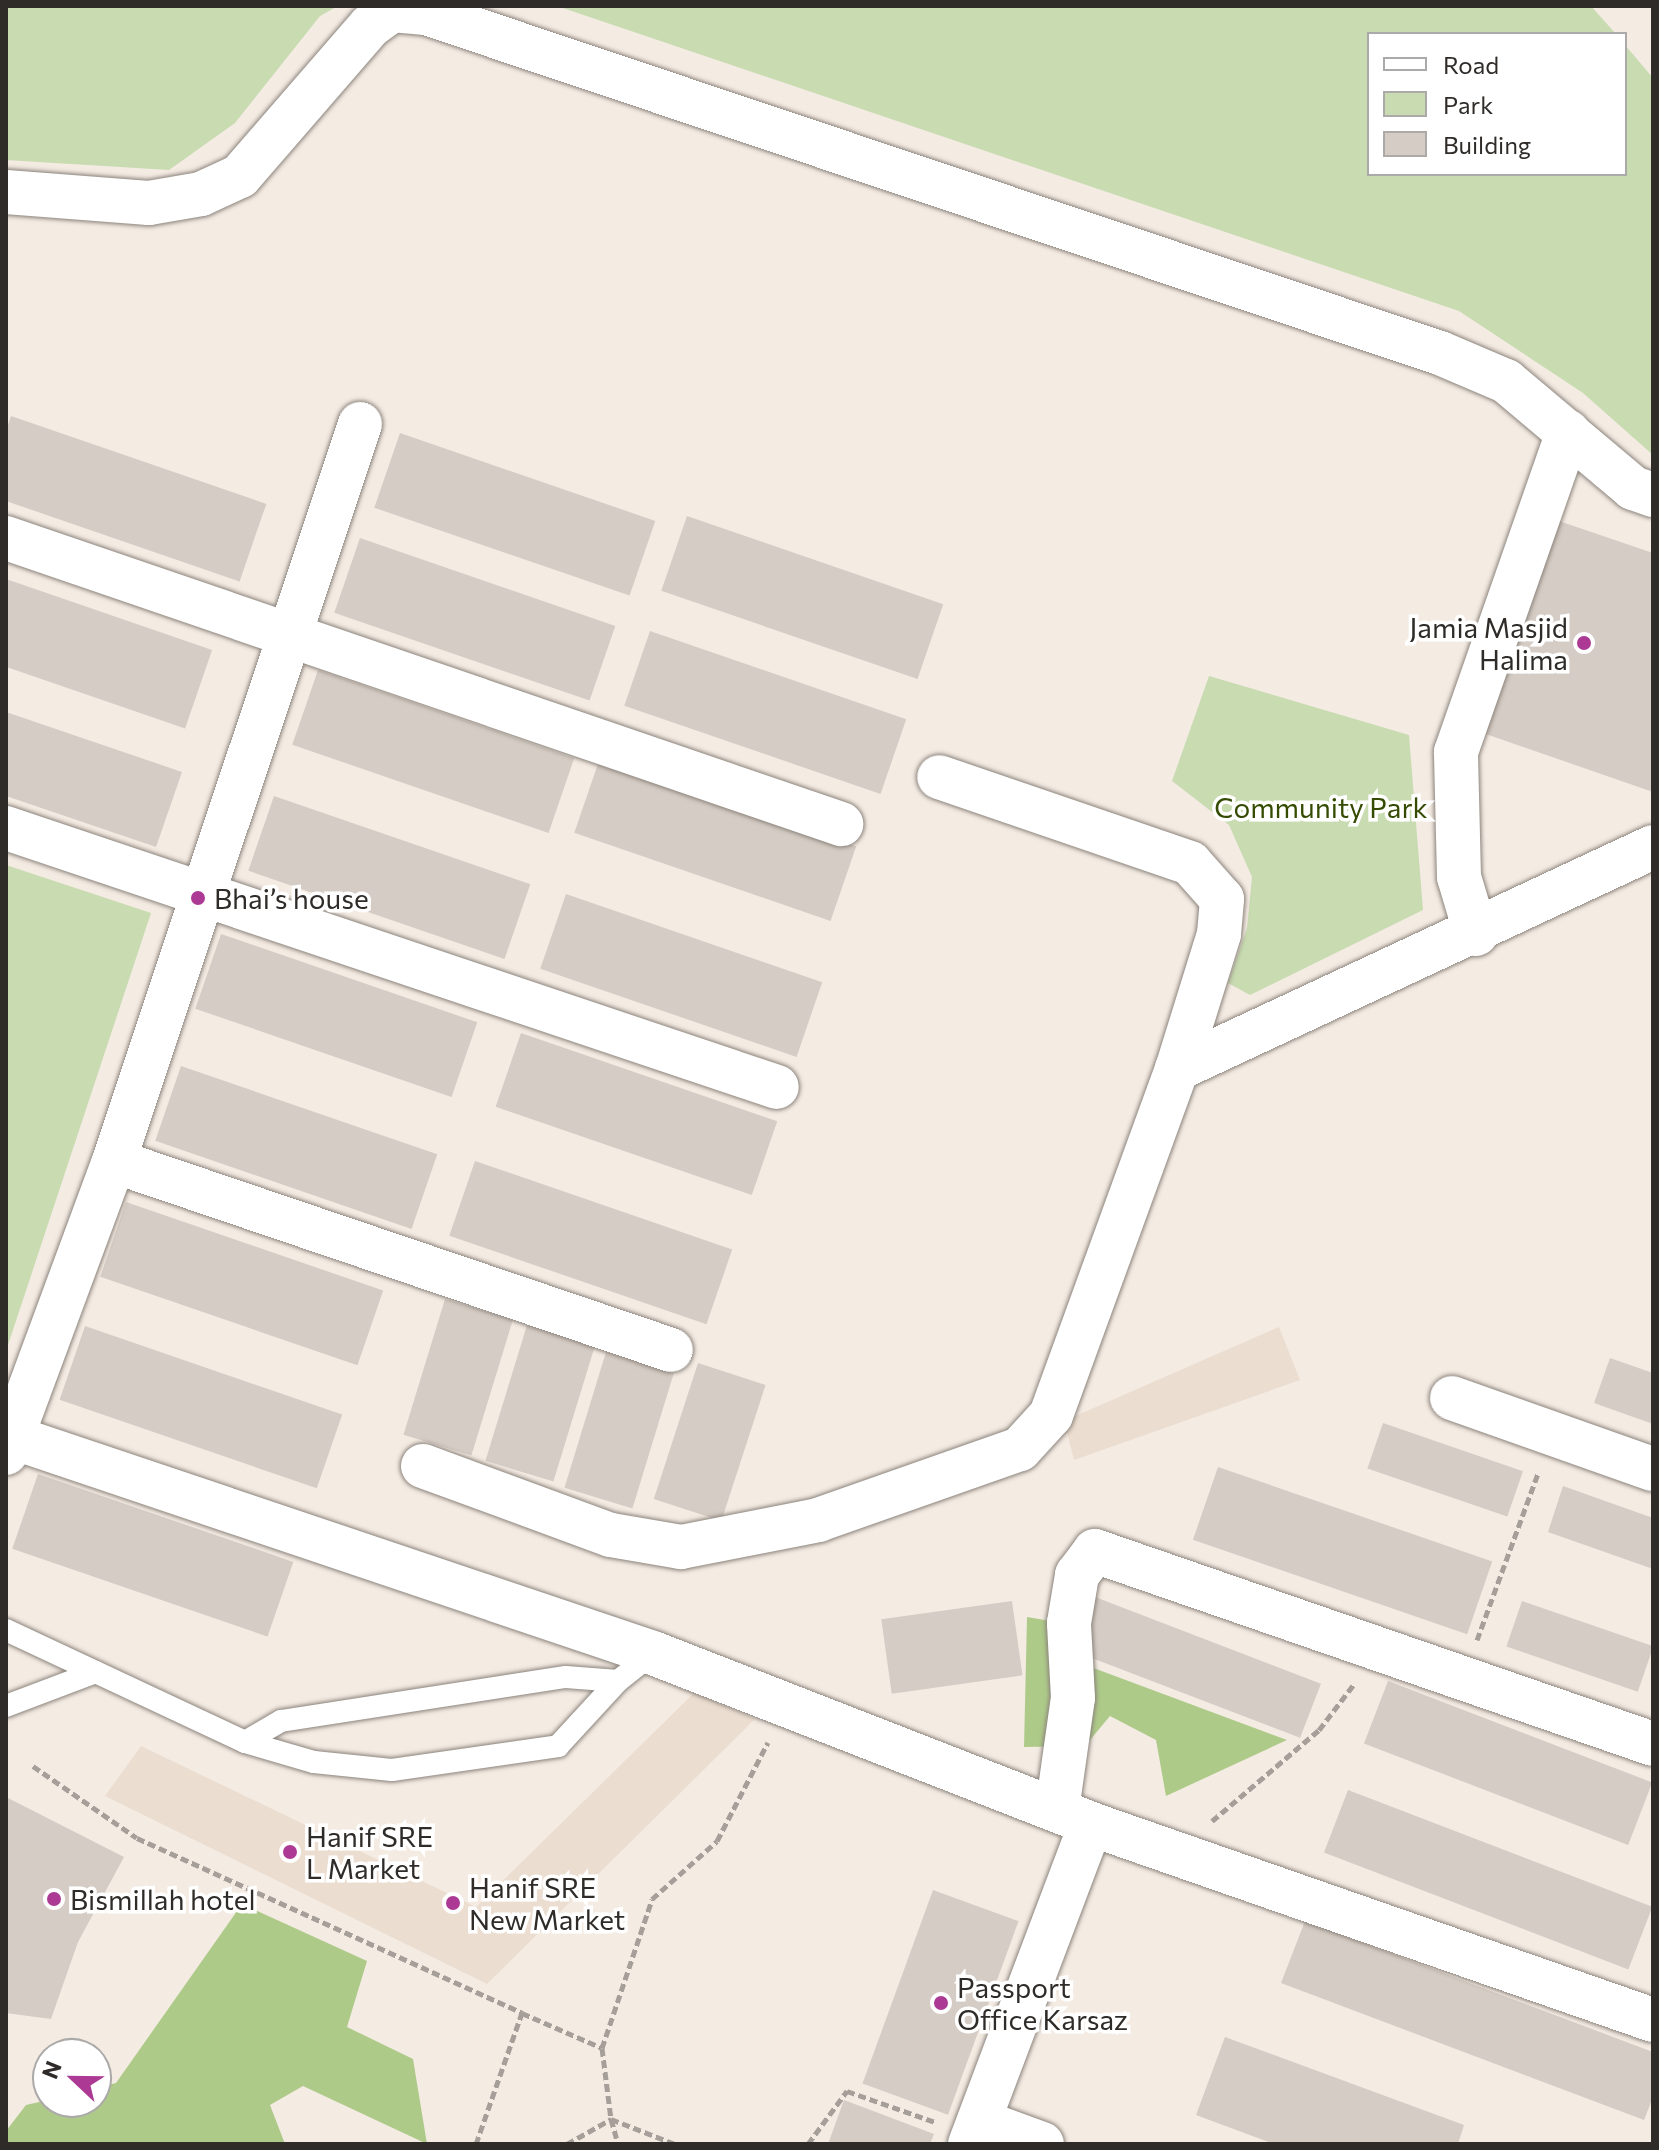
<!DOCTYPE html>
<meta charset="utf-8">
<style>
body{margin:0}
#map{position:relative;width:1659px;height:2150px;overflow:hidden;background:#f4ebe3;font-family:Commissioner,sans-serif}
div>[style]{position:absolute}
.built>*{inset:0;background:#ebddd0}
.green>*{inset:0;background:#c8dbb1}
.forest>*{inset:0;background:#aeca89}
.building>*{inset:0;background:#d5ccc5;transform-origin:0 0}
.path>*{height:5px;margin-top:-2.5px;transform-origin:0;background:repeating-linear-gradient(90deg,#a69f99 0 8px,transparent 0 12px)}
.roads{filter:drop-shadow(0 0 2px #8b847c) drop-shadow(0 0 2px #8b847c)}
.lane>*{height:22px;margin:-11px;padding:0 11px;transform-origin:11px;border-radius:11px;background:#fff}
.street>*{height:44px;margin:-22px;padding:0 22px;transform-origin:22px;border-radius:22px;background:#fff}
.dots>*{width:22px;height:22px;translate:-50% -50%;box-sizing:border-box;border:4px solid #fff;border-radius:50%}
span{translate:-50% -50%;white-space:nowrap;text-align:center;line-height:1.15;-webkit-text-stroke:7px #fff;paint-order:stroke}
.poi-label{font-size:28px;color:#2e2b28}
.right{translate:-100% -50%;text-align:right}
.left{translate:0 -50%;text-align:left}
.park-label{font-size:28px;color:#344b01}
.frame{position:absolute;inset:0;border:8px solid #2e2b28;pointer-events:none}
.legend{position:absolute;left:1367px;top:32px;width:260px;height:144px;box-sizing:border-box;background:#fff;border:2px solid #abaaa9;margin:0;padding:10px 14px;list-style:none;font-size:24px;color:#2e2b28}
.legend li{display:flex;align-items:center;gap:16px;height:40px}
.legend b{width:40px;border:2px solid #abaaa9}
.north{position:absolute;left:32px;top:2038px;width:80px;height:80px;box-sizing:border-box;background:#fff;border:2px solid #abaaa9;border-radius:50%;rotate:292deg;font-size:22px;font-weight:700;line-height:32px;text-align:center;color:#2e2b28}
.north::after{content:'';display:block;margin:auto;width:28px;height:36px;background:#ac3a95;clip-path:polygon(50% 0,100% 100%,50% 72%,0 100%)}
</style>
<div id="map">
<div class="built">
<i style="clip-path:polygon(1279px 1327px,1300px 1380px,1074px 1460px,1064px 1421px)"></i>
<i style="clip-path:polygon(694px 1693px,755px 1719px,487px 1984px,105px 1796px,141px 1746px,476px 1907px)"></i>
</div>
<div class="green">
<i style="clip-path:polygon(6px 6px,338px 6px,320px 16px,235px 123px,169px 170px,6px 160px)"></i>
<i style="clip-path:polygon(557px 6px,1591px 6px,1616px 34px,1369px 34px,1369px 174px,1625px 174px,1625px 45px,1653px 78px,1653px 455px,1583px 393px,1459px 311px)"></i>
<i style="clip-path:polygon(1209px 676px,1409px 735px,1423px 910px,1250px 995px,1228px 983px,1247px 928px,1252px 877px,1229px 825px,1172px 781px)"></i>
<i style="clip-path:polygon(6px 865px,151px 913px,6px 1351px)"></i>
</div>
<div class="forest">
<i style="clip-path:polygon(1027px 1617px,1080px 1626px,1072px 1660px,1287px 1740px,1166px 1796px,1156px 1740px,1110px 1716px,1085px 1746px,1024px 1747px)"></i>
<i style="clip-path:polygon(242px 1904px,367px 1961px,347px 2027px,413px 2059px,427px 2144px,303px 2086px,270px 2105px,285px 2144px,6px 2144px,6px 2131px,26px 2105px,48px 2100px,96px 2102px,96px 2088px,116px 2083px)"></i>
</div>
<div class="building">
<i style="left:11px;top:416px;width:270px;height:82px;rotate:19deg"></i>
<i style="left:400px;top:433px;width:270px;height:79px;rotate:19deg"></i>
<i style="left:687px;top:516px;width:271px;height:79px;rotate:19deg"></i>
<i style="clip-path:polygon(1556px 520px,1653px 553px,1653px 792px,1483px 733px)"></i>
<i style="left:360px;top:538px;width:270px;height:79px;rotate:19deg"></i>
<i style="left:6px;top:579px;width:218px;height:83px;rotate:19deg"></i>
<i style="left:650px;top:631px;width:271px;height:79px;rotate:19deg"></i>
<i style="left:318px;top:670px;width:271px;height:79px;rotate:19deg"></i>
<i style="clip-path:polygon(6px 712px,182px 772px,156px 847px,6px 796px)"></i>
<i style="left:600px;top:758px;width:271px;height:79px;rotate:19deg"></i>
<i style="left:274px;top:796px;width:271px;height:79px;rotate:19deg"></i>
<i style="left:566px;top:894px;width:271px;height:79px;rotate:19deg"></i>
<i style="left:221px;top:934px;width:271px;height:79px;rotate:19deg"></i>
<i style="left:521px;top:1033px;width:271px;height:78px;rotate:19deg"></i>
<i style="left:181px;top:1066px;width:271px;height:79px;rotate:19deg"></i>
<i style="left:475px;top:1161px;width:272px;height:79px;rotate:19deg"></i>
<i style="left:126px;top:1202px;width:272px;height:79px;rotate:19deg"></i>
<i style="left:445px;top:1299px;width:71px;height:142px;rotate:17deg"></i>
<i style="left:527px;top:1325px;width:71px;height:142px;rotate:17deg"></i>
<i style="left:85px;top:1326px;width:272px;height:78px;rotate:19deg"></i>
<i style="left:606px;top:1352px;width:71px;height:142px;rotate:17deg"></i>
<i style="clip-path:polygon(1610px 1358px,1653px 1373px,1653px 1424px,1594px 1403px)"></i>
<i style="left:698px;top:1363px;width:71px;height:143px;rotate:18deg"></i>
<i style="left:1383px;top:1423px;width:148px;height:48px;rotate:19deg"></i>
<i style="left:1218px;top:1467px;width:290px;height:77px;rotate:19deg"></i>
<i style="left:38px;top:1474px;width:270px;height:79px;rotate:19deg"></i>
<i style="clip-path:polygon(1563px 1486px,1653px 1518px,1653px 1569px,1548px 1532px)"></i>
<i style="left:1095px;top:1597px;width:242px;height:58px;rotate:21deg"></i>
<i style="left:1012px;top:1601px;width:75px;height:132px;rotate:82deg"></i>
<i style="left:1522px;top:1601px;width:139px;height:48px;rotate:19deg"></i>
<i style="left:1388px;top:1681px;width:283px;height:67px;rotate:21deg"></i>
<i style="left:1348px;top:1790px;width:326px;height:67px;rotate:21deg"></i>
<i style="clip-path:polygon(6px 1797px,124px 1857px,78px 1942px,51px 2019px,6px 2013px)"></i>
<i style="left:933px;top:1890px;width:91px;height:206px;rotate:20deg"></i>
<i style="clip-path:polygon(1305px 1921px,1653px 2052px,1653px 2097px,1644px 2120px,1281px 1983px)"></i>
<i style="clip-path:polygon(1225px 2037px,1464px 2125px,1458px 2144px,1274px 2144px,1196px 2115px)"></i>
<i style="clip-path:polygon(844px 2100px,934px 2134px,930px 2144px,828px 2144px)"></i>
</div>
<div class="path">
<i style="left:1477px;top:1640px;width:178px;rotate:-69.9deg"></i>
<i style="left:33px;top:1766px;width:126px;rotate:34.7deg"></i>
<i style="left:137px;top:1838px;width:423px;rotate:24.4deg"></i>
<i style="left:1212px;top:1821px;width:140px;rotate:-40.4deg"></i>
<i style="left:1319px;top:1730px;width:58px;rotate:-52.7deg"></i>
<i style="left:602px;top:2048px;width:157px;rotate:-71.4deg"></i>
<i style="left:652px;top:1899px;width:87px;rotate:-41.7deg"></i>
<i style="left:717px;top:1841px;width:111px;rotate:-62.7deg"></i>
<i style="left:476px;top:2144px;width:139px;rotate:-70.7deg"></i>
<i style="left:522px;top:2013px;width:87px;rotate:23.6deg"></i>
<i style="left:602px;top:2048px;width:72px;rotate:82.8deg"></i>
<i style="left:611px;top:2119px;width:69px;rotate:21.3deg"></i>
<i style="left:567px;top:2144px;width:51px;rotate:-29.6deg"></i>
<i style="left:611px;top:2119px;width:26px;rotate:74deg"></i>
<i style="left:808px;top:2144px;width:66px;rotate:-53.7deg"></i>
<i style="left:847px;top:2091px;width:93px;rotate:19.4deg"></i>
</div>
<div class="roads">
<div class="lane">
<i style="left:6px;top:1630px;width:264px;rotate:25.1deg"></i>
<i style="left:245px;top:1742px;width:72px;rotate:16.2deg"></i>
<i style="left:314px;top:1762px;width:78px;rotate:5.9deg"></i>
<i style="left:392px;top:1770px;width:168px;rotate:-8.2deg"></i>
<i style="left:558px;top:1746px;width:88px;rotate:-47.3deg"></i>
<i style="left:6px;top:1706px;width:96px;rotate:-20.7deg"></i>
<i style="left:245px;top:1742px;width:42px;rotate:-30.3deg"></i>
<i style="left:281px;top:1721px;width:288px;rotate:-8.8deg"></i>
<i style="left:566px;top:1677px;width:52px;rotate:4.4deg"></i>
<i style="left:618px;top:1681px;width:45px;rotate:-38.7deg"></i>
</div>
<div class="street">
<i style="left:6px;top:192px;width:143px;rotate:4.4deg"></i>
<i style="left:149px;top:203px;width:53px;rotate:-9.8deg"></i>
<i style="left:201px;top:194px;width:43px;rotate:-24.8deg"></i>
<i style="left:240px;top:176px;width:198px;rotate:-49.1deg"></i>
<i style="left:370px;top:26px;width:27px;rotate:-36deg"></i>
<i style="left:392px;top:10px;width:34px;rotate:5deg"></i>
<i style="left:426px;top:13px;width:1069px;rotate:18.54deg"></i>
<i style="left:1440px;top:353px;width:72px;rotate:23deg"></i>
<i style="left:1506px;top:381px;width:166px;rotate:40.1deg"></i>
<i style="left:1633px;top:488px;width:21px;rotate:19deg"></i>
<i style="left:6px;top:538px;width:883px;rotate:18.91deg"></i>
<i style="left:6px;top:828px;width:813px;rotate:18.57deg"></i>
<i style="left:1476px;top:934px;width:59px;rotate:-106.6deg"></i>
<i style="left:1459px;top:877px;width:125px;rotate:-91.4deg"></i>
<i style="left:1456px;top:752px;width:339px;rotate:-70.7deg"></i>
<i style="left:1177px;top:1069px;width:525px;rotate:-25deg"></i>
<i style="left:114px;top:1161px;width:588px;rotate:18.74deg"></i>
<i style="left:1452px;top:1398px;width:213px;rotate:19.5deg"></i>
<i style="left:6px;top:1435px;width:683px;rotate:18.62deg"></i>
<i style="left:653px;top:1653px;width:470px;rotate:21.3deg"></i>
<i style="left:1091px;top:1824px;width:595px;rotate:19.23deg"></i>
<i style="left:6px;top:1453px;width:311px;rotate:-69.7deg"></i>
<i style="left:114px;top:1161px;width:777px;rotate:-71.54deg"></i>
<i style="left:423px;top:1466px;width:200px;rotate:20.2deg"></i>
<i style="left:611px;top:1535px;width:71px;rotate:9.7deg"></i>
<i style="left:681px;top:1547px;width:140px;rotate:-11.1deg"></i>
<i style="left:818px;top:1520px;width:214px;rotate:-19.4deg"></i>
<i style="left:1020px;top:1449px;width:46px;rotate:-47.6deg"></i>
<i style="left:1051px;top:1415px;width:368px;rotate:-70deg"></i>
<i style="left:1177px;top:1069px;width:141px;rotate:-72.7deg"></i>
<i style="left:1219px;top:934px;width:35px;rotate:-85deg"></i>
<i style="left:1222px;top:899px;width:48px;rotate:-131.6deg"></i>
<i style="left:1190px;top:863px;width:265px;rotate:-161.1deg"></i>
<i style="left:1057px;top:1810px;width:113px;rotate:-81.9deg"></i>
<i style="left:1073px;top:1698px;width:75px;rotate:-93.1deg"></i>
<i style="left:1069px;top:1623px;width:49px;rotate:-80.5deg"></i>
<i style="left:1077px;top:1575px;width:30px;rotate:-53deg"></i>
<i style="left:1095px;top:1551px;width:590px;rotate:19.08deg"></i>
<i style="left:979px;top:2121px;width:67px;rotate:20.1deg"></i>
<i style="left:970px;top:2144px;width:342px;rotate:-69.3deg"></i>
</div>
</div>
<div class="dots">
<i style="left:1584px;top:643px;background:#ac3a95"></i>
<i style="left:198px;top:898px;background:#ac3a95"></i>
<i style="left:290px;top:1852px;background:#ac3a95"></i>
<i style="left:54px;top:1899px;background:#ac3a95"></i>
<i style="left:453px;top:1903px;background:#ac3a95"></i>
<i style="left:941px;top:2003px;background:#ac3a95"></i>
</div>
<div class="poi-label">
<span class="right" style="left:1568px;top:643px">Jamia Masjid<br>Halima</span>
<span class="left" style="left:214px;top:898px">Bhai’s house</span>
<span class="left" style="left:306px;top:1852px">Hanif SRE<br>L Market</span>
<span class="left" style="left:469px;top:1903px">Hanif SRE<br>New Market</span>
<span class="left" style="left:70px;top:1899px">Bismillah hotel</span>
<span class="left" style="left:957px;top:2003px">Passport<br>Office Karsaz</span>
</div>
<div class="park-label">
<span style="left:1321px;top:807px">Community Park</span>
</div>
<div class="frame"></div>
<ul class="legend">
<li><b style="height:10px;background:#fff"></b>Road</li>
<li><b style="height:22px;background:#c8dbb1"></b>Park</li>
<li><b style="height:22px;background:#d5ccc5"></b>Building</li>
</ul>
<div class="north">N</div>
</div>
